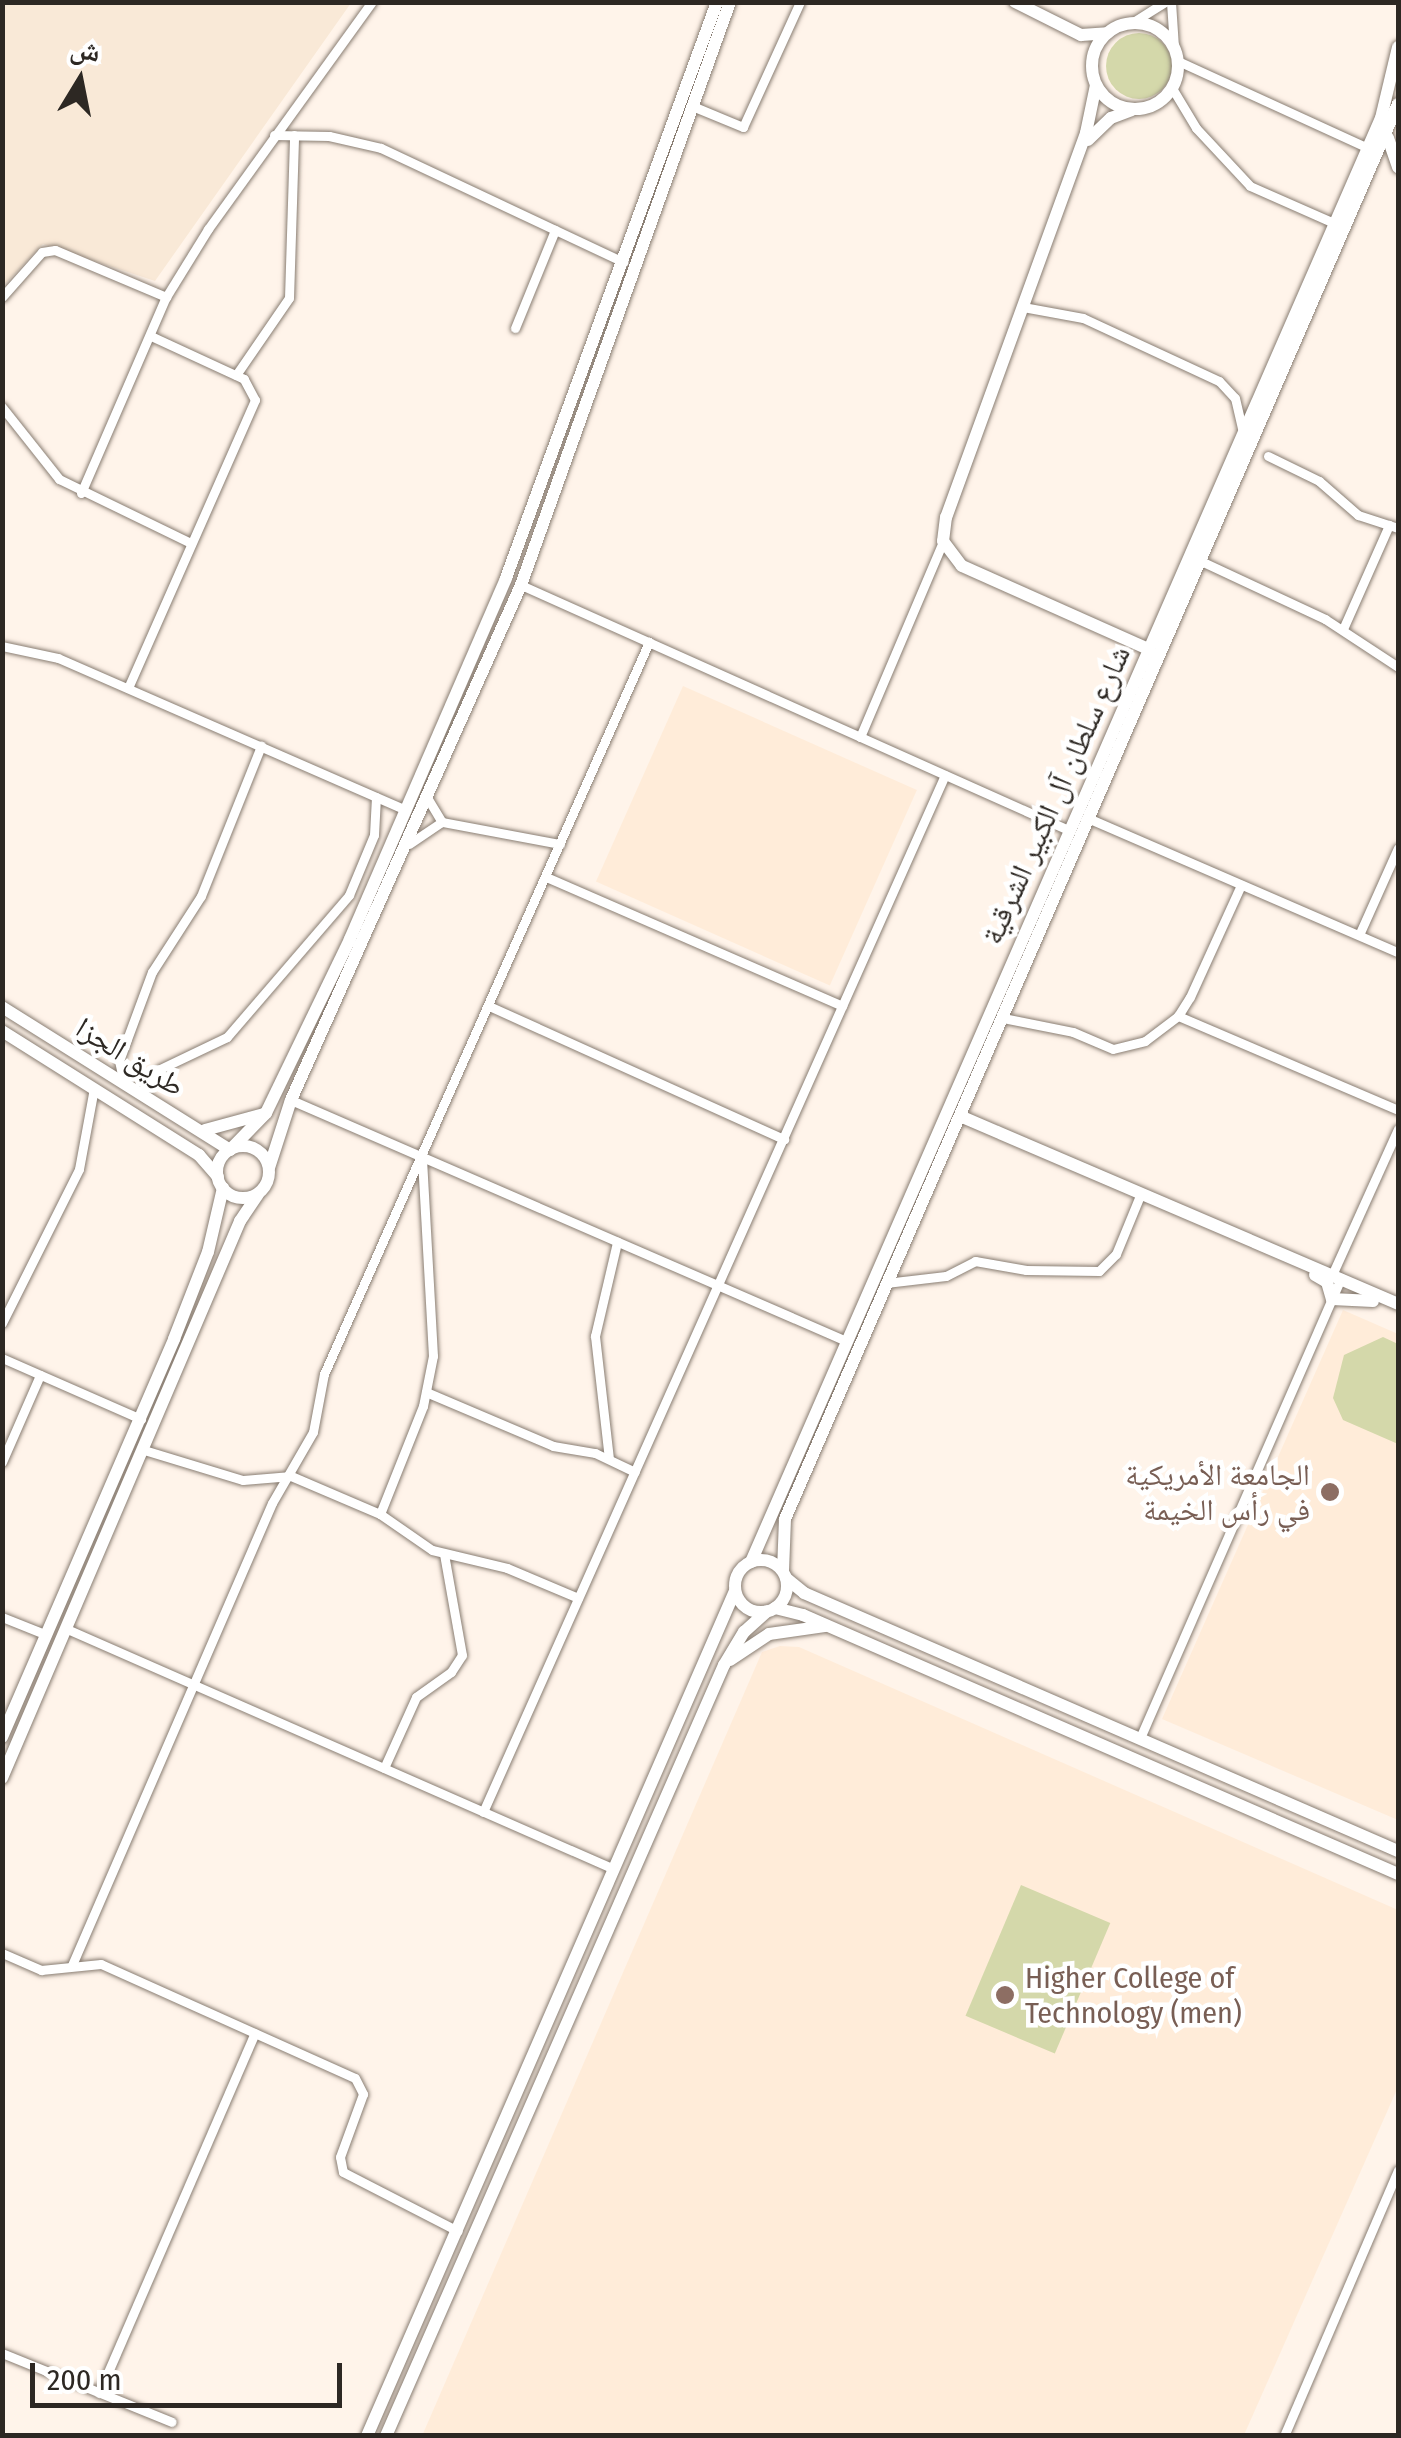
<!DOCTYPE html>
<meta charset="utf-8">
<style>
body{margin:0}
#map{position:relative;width:1401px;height:2438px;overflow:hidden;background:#fff4ea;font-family:"Fira Sans Condensed","Noto Naskh Arabic",sans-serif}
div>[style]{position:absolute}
.built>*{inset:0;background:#ffecd9;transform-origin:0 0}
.medical>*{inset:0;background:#f9e9d7}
.green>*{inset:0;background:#d4d8aa;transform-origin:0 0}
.round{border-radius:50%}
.roads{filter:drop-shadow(0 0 2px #897d72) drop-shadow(0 0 2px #897d72)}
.street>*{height:9px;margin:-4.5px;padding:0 4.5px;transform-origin:4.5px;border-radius:4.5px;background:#fff}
.secondary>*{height:12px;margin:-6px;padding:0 6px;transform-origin:6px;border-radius:6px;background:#fff}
.secondary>.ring{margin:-6px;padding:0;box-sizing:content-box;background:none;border:12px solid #fff;border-radius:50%}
.dots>*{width:28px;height:28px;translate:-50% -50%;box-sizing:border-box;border:5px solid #fff;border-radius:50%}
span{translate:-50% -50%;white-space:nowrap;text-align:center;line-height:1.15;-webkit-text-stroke:9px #fff;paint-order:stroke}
.street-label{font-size:30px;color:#2d2823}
.education-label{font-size:30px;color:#785e54}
.right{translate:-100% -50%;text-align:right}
.left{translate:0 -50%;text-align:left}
.frame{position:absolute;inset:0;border:5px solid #2d2823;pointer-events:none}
.north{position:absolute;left:30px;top:30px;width:100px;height:100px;-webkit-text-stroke:8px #fff;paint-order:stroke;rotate:10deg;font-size:28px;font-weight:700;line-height:40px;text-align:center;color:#2d2823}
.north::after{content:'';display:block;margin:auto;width:35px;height:45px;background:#2d2823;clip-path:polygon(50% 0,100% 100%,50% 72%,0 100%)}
.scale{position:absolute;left:30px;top:2363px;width:312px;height:45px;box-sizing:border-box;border:5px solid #2d2823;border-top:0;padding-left:12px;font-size:30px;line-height:35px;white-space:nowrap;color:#2d2823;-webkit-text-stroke:8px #fff;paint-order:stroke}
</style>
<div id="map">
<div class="built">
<i style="left:683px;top:686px;width:256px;height:214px;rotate:24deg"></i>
<i style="clip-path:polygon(1343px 1310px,1398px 1334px,1398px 1820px,1162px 1719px)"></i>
<i style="clip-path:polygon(780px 1646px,799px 1647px,1398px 1910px,1398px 2087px,1244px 2435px,422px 2436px,762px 1652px)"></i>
</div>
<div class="medical">
<i style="clip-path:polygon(3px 3px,351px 3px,155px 281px,43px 244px,3px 286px)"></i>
</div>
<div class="green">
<i class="round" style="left:1106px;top:33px;width:66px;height:66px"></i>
<i style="clip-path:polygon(1383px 1337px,1398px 1344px,1398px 1444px,1343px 1420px,1333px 1398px,1344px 1355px)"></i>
<i style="left:1021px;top:1885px;width:97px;height:142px;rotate:23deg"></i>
</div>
<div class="roads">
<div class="street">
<i style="left:1171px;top:2px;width:45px;rotate:86.2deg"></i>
<i style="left:1130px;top:24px;width:41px;rotate:-32.2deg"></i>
<i style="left:1178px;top:61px;width:209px;rotate:24.6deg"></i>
<i style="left:1172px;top:88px;width:47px;rotate:59deg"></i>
<i style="left:1196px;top:128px;width:79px;rotate:47deg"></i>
<i style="left:1250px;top:186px;width:92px;rotate:23.8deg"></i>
<i style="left:697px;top:108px;width:50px;rotate:22.4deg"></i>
<i style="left:743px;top:127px;width:137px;rotate:-65.5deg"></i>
<i style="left:274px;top:135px;width:55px;rotate:1deg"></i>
<i style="left:329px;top:136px;width:53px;rotate:13deg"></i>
<i style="left:381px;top:148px;width:268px;rotate:25.2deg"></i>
<i style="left:2px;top:297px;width:60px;rotate:-48.4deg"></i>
<i style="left:42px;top:252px;width:13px;rotate:-9deg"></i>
<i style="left:55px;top:250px;width:121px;rotate:22.9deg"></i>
<i style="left:1023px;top:307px;width:61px;rotate:10.4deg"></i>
<i style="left:1083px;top:318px;width:150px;rotate:24.9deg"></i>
<i style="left:1219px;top:381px;width:23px;rotate:47deg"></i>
<i style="left:1235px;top:398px;width:36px;rotate:77deg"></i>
<i style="left:515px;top:328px;width:106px;rotate:-67.8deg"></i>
<i style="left:236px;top:375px;width:93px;rotate:-55.5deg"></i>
<i style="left:289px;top:298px;width:163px;rotate:-88.2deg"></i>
<i style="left:2px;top:407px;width:92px;rotate:51.6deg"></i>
<i style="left:59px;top:479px;width:147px;rotate:25.9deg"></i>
<i style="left:1268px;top:456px;width:57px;rotate:26.1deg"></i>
<i style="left:1319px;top:481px;width:52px;rotate:41.1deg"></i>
<i style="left:1358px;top:515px;width:42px;rotate:18deg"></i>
<i style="left:81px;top:493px;width:214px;rotate:-66.6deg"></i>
<i style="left:166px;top:297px;width:80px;rotate:-58.3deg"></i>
<i style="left:208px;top:229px;width:280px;rotate:-54.2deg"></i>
<i style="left:1203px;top:562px;width:135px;rotate:25deg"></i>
<i style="left:1325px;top:619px;width:87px;rotate:33.3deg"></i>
<i style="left:521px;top:585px;width:597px;rotate:24.12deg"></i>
<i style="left:1343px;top:629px;width:114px;rotate:-66.1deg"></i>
<i style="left:2px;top:646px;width:57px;rotate:12.1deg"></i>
<i style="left:58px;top:658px;width:380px;rotate:23.6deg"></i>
<i style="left:128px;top:688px;width:315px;rotate:-66.2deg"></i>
<i style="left:255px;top:400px;width:24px;rotate:-118deg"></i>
<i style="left:244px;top:379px;width:102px;rotate:-155.2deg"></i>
<i style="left:860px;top:737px;width:213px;rotate:-67deg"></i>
<i style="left:428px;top:799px;width:27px;rotate:59deg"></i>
<i style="left:1090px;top:819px;width:335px;rotate:23.4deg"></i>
<i style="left:409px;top:844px;width:40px;rotate:-34deg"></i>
<i style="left:442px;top:822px;width:120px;rotate:10.6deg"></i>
<i style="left:546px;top:877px;width:323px;rotate:23.5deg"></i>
<i style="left:1359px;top:935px;width:95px;rotate:-65.9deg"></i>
<i style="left:489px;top:1006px;width:324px;rotate:24.3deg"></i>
<i style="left:1178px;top:1016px;width:239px;rotate:23.1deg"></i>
<i style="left:1003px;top:1018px;width:71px;rotate:11.3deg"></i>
<i style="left:1073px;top:1032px;width:43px;rotate:23deg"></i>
<i style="left:1113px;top:1049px;width:33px;rotate:-14deg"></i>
<i style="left:1145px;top:1041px;width:41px;rotate:-37.1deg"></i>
<i style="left:1178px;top:1016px;width:22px;rotate:-58deg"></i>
<i style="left:1190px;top:997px;width:123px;rotate:-65.5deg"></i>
<i style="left:124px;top:1084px;width:24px;rotate:-102deg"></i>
<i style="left:119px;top:1061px;width:95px;rotate:-69.7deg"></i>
<i style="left:152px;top:972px;width:90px;rotate:-57.2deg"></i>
<i style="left:201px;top:896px;width:162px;rotate:-68.2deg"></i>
<i style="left:140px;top:1094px;width:32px;rotate:-51deg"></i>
<i style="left:160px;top:1069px;width:74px;rotate:-25.5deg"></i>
<i style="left:227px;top:1037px;width:187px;rotate:-49.3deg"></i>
<i style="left:349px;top:895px;width:65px;rotate:-67.4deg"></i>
<i style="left:374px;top:835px;width:38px;rotate:-87deg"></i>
<i style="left:291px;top:1100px;width:603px;rotate:23.46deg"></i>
<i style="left:1332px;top:1275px;width:160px;rotate:-65.7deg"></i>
<i style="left:886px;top:1283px;width:60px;rotate:-6.7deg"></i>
<i style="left:946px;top:1276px;width:33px;rotate:-27deg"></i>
<i style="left:975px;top:1261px;width:52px;rotate:10deg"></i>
<i style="left:1026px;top:1270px;width:73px;rotate:0.8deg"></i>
<i style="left:1099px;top:1271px;width:24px;rotate:-45deg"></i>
<i style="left:1116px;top:1254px;width:66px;rotate:-67.7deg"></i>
<i style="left:2px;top:1323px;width:172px;rotate:-63.4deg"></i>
<i style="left:79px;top:1169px;width:82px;rotate:-79.5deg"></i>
<i style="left:2px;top:1358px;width:152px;rotate:23.7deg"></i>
<i style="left:426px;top:1392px;width:138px;rotate:23deg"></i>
<i style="left:553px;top:1446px;width:43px;rotate:9.5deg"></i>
<i style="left:595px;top:1453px;width:44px;rotate:25.4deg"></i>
<i style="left:144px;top:1450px;width:103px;rotate:16.9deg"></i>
<i style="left:243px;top:1480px;width:48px;rotate:-4.8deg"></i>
<i style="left:291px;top:1476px;width:97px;rotate:23.1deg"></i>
<i style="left:380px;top:1514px;width:63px;rotate:34.7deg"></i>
<i style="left:432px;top:1550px;width:77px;rotate:13.5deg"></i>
<i style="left:507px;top:1568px;width:77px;rotate:22.9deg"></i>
<i style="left:609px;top:1459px;width:124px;rotate:-96.5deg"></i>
<i style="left:595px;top:1336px;width:97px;rotate:-76.8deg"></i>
<i style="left:2px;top:1462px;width:95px;rotate:-66.4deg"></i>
<i style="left:380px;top:1514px;width:116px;rotate:-68.3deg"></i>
<i style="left:423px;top:1406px;width:51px;rotate:-78.7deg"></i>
<i style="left:433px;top:1356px;width:197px;rotate:-93.2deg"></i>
<i style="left:2px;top:1617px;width:48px;rotate:21.8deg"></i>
<i style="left:67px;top:1629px;width:597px;rotate:23.69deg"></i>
<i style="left:1140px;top:1738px;width:502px;rotate:-66.4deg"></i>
<i style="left:384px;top:1768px;width:78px;rotate:-65.7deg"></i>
<i style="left:416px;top:1697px;width:43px;rotate:-35.5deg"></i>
<i style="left:451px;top:1672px;width:20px;rotate:-57deg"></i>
<i style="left:462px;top:1655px;width:103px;rotate:-100.1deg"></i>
<i style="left:483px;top:1812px;width:1135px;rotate:-65.99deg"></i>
<i style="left:2px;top:1953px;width:43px;rotate:23.6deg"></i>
<i style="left:41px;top:1970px;width:60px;rotate:-5.7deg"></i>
<i style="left:101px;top:1964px;width:278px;rotate:24.2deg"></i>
<i style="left:355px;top:2078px;width:18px;rotate:63deg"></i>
<i style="left:363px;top:2094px;width:67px;rotate:110.1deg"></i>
<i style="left:340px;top:2157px;width:15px;rotate:79deg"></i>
<i style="left:343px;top:2172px;width:129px;rotate:27.2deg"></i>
<i style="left:72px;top:1965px;width:503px;rotate:-66.59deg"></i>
<i style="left:272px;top:1503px;width:82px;rotate:-60deg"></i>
<i style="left:313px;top:1432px;width:59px;rotate:-79.3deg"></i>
<i style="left:324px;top:1374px;width:801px;rotate:-66.06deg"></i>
<i style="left:2px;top:2353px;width:183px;rotate:22.1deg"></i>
<i style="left:99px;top:2393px;width:392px;rotate:-66.6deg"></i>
<i style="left:1284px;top:2436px;width:289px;rotate:-66.8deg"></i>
</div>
<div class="secondary">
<i style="left:1015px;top:2px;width:74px;rotate:26.6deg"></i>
<i style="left:1081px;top:35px;width:26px;rotate:-4deg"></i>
<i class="ring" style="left:1092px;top:23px;width:74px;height:74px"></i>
<i style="left:1096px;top:85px;width:49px;rotate:101.8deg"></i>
<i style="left:1086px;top:133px;width:409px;rotate:110deg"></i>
<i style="left:946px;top:517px;width:24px;rotate:97deg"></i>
<i style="left:943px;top:541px;width:31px;rotate:53deg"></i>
<i style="left:962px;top:566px;width:204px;rotate:24deg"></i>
<i style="left:1388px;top:138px;width:31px;rotate:71deg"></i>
<i style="left:1088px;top:140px;width:32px;rotate:-44deg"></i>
<i style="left:1111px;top:118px;width:22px;rotate:-21deg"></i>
<i style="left:2px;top:1007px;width:269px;rotate:32.1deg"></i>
<i style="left:230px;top:1150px;width:52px;rotate:-45.8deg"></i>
<i style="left:266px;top:1113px;width:193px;rotate:-64.2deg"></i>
<i style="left:350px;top:939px;width:393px;rotate:-66.6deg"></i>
<i style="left:506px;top:578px;width:613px;rotate:-69.88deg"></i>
<i style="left:2px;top:1031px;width:233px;rotate:32.2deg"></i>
<i style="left:199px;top:1155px;width:29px;rotate:49deg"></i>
<i style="left:960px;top:1116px;width:477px;rotate:23.2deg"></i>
<i style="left:205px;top:1130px;width:61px;rotate:-15.2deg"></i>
<i class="ring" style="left:217px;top:1146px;width:40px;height:40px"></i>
<i style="left:269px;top:1168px;width:71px;rotate:-72.1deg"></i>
<i style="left:291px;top:1100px;width:564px;rotate:-65.93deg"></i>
<i style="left:521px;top:585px;width:619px;rotate:-70.28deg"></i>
<i style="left:1315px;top:1275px;width:14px;rotate:30deg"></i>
<i style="left:1327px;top:1282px;width:18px;rotate:74deg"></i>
<i style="left:1332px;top:1299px;width:41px;rotate:2.8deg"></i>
<i class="ring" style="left:735px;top:1560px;width:40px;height:40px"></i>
<i style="left:751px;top:1562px;width:1575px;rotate:-66.43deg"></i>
<i style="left:1381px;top:118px;width:73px;rotate:-76.5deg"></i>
<i style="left:783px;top:1571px;width:52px;rotate:-87.8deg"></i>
<i style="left:785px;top:1519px;width:1542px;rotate:-66.58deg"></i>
<i style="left:787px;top:1579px;width:22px;rotate:39deg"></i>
<i style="left:804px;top:1593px;width:648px;rotate:23.48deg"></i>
<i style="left:775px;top:1608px;width:29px;rotate:14deg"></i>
<i style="left:803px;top:1615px;width:649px;rotate:23.52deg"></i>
<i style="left:730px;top:1660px;width:47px;rotate:-33.7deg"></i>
<i style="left:769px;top:1634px;width:58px;rotate:-8deg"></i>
<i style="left:2px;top:1737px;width:434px;rotate:-66.6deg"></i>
<i style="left:174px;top:1339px;width:93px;rotate:-68.7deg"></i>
<i style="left:208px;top:1252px;width:66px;rotate:-76.8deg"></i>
<i style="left:2px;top:1778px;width:606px;rotate:-66.86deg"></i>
<i style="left:240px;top:1221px;width:32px;rotate:-56deg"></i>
<i style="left:367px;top:2436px;width:922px;rotate:-66.47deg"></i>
<i style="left:386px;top:2436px;width:842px;rotate:-66.33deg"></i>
<i style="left:724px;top:1665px;width:39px;rotate:-59deg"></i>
<i style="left:744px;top:1632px;width:31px;rotate:-42deg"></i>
</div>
</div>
<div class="dots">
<i style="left:1330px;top:1492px;background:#8d6e63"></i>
<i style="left:1005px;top:1995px;background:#8d6e63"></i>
</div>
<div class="street-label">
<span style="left:1056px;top:795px;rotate:-66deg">شارع سلطان آل الكبير الشرقية</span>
<span style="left:130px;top:1057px;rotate:32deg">طريق الجزا</span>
</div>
<div class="education-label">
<span class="right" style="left:1310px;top:1492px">الجامعة الأمريكية<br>في رأس الخيمة</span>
<span class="left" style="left:1025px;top:1995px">Higher College of<br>Technology (men)</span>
</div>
<div class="frame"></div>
<div class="north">ش</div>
<div class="scale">200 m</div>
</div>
